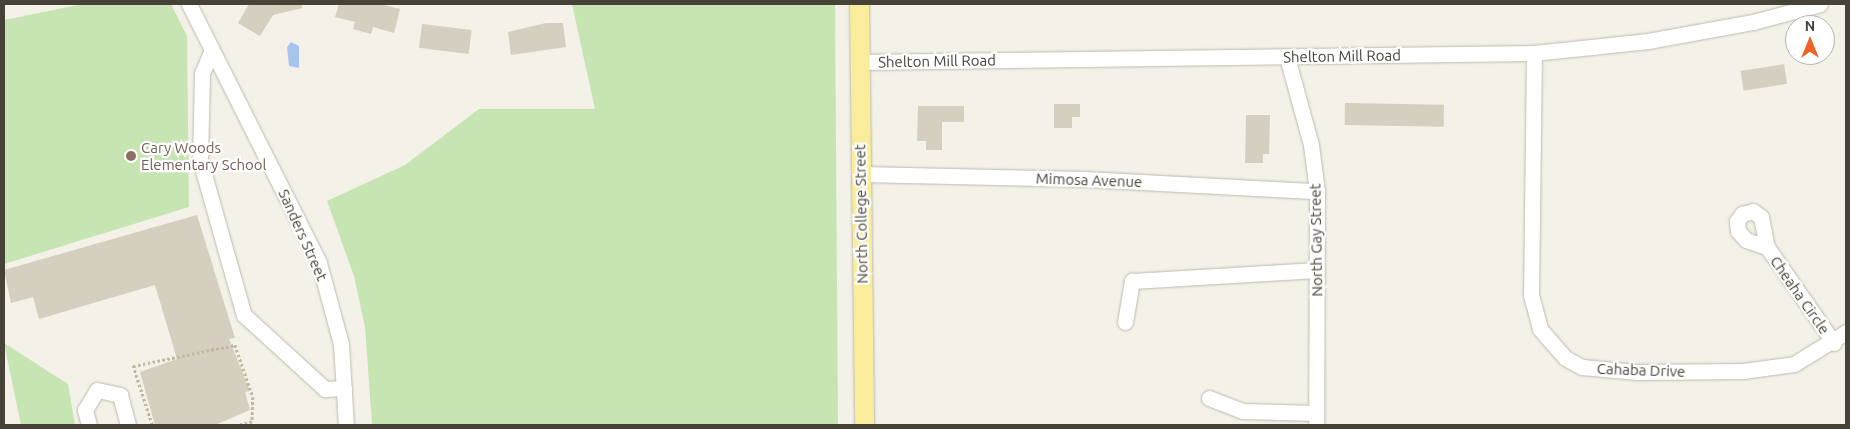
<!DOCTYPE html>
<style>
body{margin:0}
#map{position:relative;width:1850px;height:429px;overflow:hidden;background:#f3f1e8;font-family:Ubuntu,sans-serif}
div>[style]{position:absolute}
.green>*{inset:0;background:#c6e5b3}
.water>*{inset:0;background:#a7c5ec}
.building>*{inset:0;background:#d4cfbe;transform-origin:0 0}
.path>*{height:2.5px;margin-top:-1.25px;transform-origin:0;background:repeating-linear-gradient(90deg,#bfb89d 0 2.5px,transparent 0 5px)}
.roads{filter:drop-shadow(0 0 1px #bebaab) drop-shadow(0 0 1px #bebaab)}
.minor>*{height:15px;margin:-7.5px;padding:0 7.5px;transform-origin:7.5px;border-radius:7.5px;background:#fff}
.major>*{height:19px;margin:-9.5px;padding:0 9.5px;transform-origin:9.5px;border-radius:9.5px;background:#f9ed9b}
.dots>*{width:14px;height:14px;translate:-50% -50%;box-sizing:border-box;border:2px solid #fff;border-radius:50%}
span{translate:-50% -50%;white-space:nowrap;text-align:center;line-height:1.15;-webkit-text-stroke:4.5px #fff;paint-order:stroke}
.street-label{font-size:15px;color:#464237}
.education-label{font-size:15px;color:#785e54}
.left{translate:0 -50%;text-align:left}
.frame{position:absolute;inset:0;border:5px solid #464237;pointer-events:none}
.north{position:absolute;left:1785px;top:15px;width:50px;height:50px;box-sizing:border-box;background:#fff;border:1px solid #b5b3af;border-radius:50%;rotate:0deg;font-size:14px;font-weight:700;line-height:20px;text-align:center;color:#464237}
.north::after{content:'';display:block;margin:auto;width:18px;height:22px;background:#ee6323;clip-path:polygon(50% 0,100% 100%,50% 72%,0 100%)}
</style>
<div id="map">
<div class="green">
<i style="clip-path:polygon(83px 4px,171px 4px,187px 36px,189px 207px,4px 264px,4px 20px)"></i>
<i style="clip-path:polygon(572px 4px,835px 4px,838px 425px,372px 425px,365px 327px,354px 276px,327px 201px,405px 165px,479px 109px,595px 109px)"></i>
<i style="clip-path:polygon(4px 343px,68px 384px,75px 425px,21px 425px)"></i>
</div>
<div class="water">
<i style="clip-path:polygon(291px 42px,299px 46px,299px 68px,289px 66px,287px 47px)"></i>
</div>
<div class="building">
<i style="clip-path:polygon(249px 4px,302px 4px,302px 8px,273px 15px,260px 36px,238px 23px)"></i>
<i style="clip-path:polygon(339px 4px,380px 4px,400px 9px,394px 33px,373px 27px,371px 34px,353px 29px,355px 22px,335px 17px)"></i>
<i style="clip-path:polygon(546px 23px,563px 23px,566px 47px,511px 55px,508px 32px)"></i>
<i style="left:422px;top:24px;width:50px;height:24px;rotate:7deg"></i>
<i style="left:1784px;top:64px;width:20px;height:44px;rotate:81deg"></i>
<i style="left:1345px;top:103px;width:99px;height:22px;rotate:1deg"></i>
<i style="clip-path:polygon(1054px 104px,1080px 104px,1080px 117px,1072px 117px,1072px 128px,1054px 128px)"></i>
<i style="clip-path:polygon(918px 106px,964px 106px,964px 122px,942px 122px,942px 150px,926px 150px,926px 141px,917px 141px)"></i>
<i style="clip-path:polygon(1246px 115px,1270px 115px,1269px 154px,1263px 154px,1263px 163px,1245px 163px)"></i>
<i style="clip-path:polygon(197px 215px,235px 338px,229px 339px,250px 391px,245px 392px,250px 410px,215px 425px,155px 425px,140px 372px,177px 359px,155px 285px,39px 319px,33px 297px,11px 303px,4px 270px)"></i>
</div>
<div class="path">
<i style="left:152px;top:425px;width:62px;rotate:-107.9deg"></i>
<i style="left:133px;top:366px;width:104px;rotate:-11.6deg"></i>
<i style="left:235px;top:345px;width:55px;rotate:70.9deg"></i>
<i style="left:253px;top:397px;width:25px;rotate:92deg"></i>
<i style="left:252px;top:422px;width:12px;rotate:166deg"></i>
</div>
<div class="roads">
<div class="minor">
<i style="left:189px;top:4px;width:290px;rotate:63.3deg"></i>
<i style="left:319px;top:263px;width:84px;rotate:74.8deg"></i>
<i style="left:341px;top:344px;width:81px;rotate:86.5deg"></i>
<i style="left:212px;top:50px;width:25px;rotate:113deg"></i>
<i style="left:202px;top:73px;width:87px;rotate:91.3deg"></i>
<i style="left:200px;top:160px;width:161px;rotate:74.2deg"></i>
<i style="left:244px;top:315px;width:110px;rotate:42.4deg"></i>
<i style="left:325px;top:389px;width:19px;rotate:-3deg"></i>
<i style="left:1534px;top:53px;width:242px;rotate:90.7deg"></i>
<i style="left:1531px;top:295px;width:35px;rotate:75deg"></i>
<i style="left:1540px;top:329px;width:38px;rotate:49deg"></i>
<i style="left:1565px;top:358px;width:19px;rotate:28deg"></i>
<i style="left:1582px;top:367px;width:55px;rotate:5.2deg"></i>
<i style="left:1637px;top:372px;width:106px;rotate:-0.5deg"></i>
<i style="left:1743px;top:371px;width:51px;rotate:-7.8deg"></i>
<i style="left:1794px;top:364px;width:61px;rotate:-31.6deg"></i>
<i style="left:1287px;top:57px;width:91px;rotate:74.7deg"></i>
<i style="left:1311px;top:145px;width:46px;rotate:82.6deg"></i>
<i style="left:1317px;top:191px;width:234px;rotate:90.2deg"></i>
<i style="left:859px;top:62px;width:675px;rotate:-0.76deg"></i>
<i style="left:1534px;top:53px;width:115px;rotate:-6deg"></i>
<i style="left:1648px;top:41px;width:107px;rotate:-10.3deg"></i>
<i style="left:1753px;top:22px;width:69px;rotate:-15deg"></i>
<i style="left:861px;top:174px;width:224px;rotate:1.3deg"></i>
<i style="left:1085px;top:179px;width:232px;rotate:3deg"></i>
<i style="left:1753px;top:211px;width:10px;rotate:37deg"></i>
<i style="left:1761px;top:217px;width:31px;rotate:79deg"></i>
<i style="left:1767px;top:247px;width:22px;rotate:-162deg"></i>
<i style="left:1746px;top:240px;width:12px;rotate:-132deg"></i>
<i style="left:1738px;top:231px;width:10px;rotate:-96deg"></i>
<i style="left:1737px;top:221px;width:9px;rotate:-54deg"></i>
<i style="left:1742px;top:214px;width:11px;rotate:-15deg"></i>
<i style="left:1767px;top:247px;width:117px;rotate:55.1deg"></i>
<i style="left:1125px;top:322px;width:42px;rotate:-80.3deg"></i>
<i style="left:1132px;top:281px;width:185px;rotate:-3.4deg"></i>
<i style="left:1209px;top:398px;width:36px;rotate:21deg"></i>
<i style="left:1243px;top:411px;width:73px;rotate:1.6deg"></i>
<i style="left:89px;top:425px;width:16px;rotate:-105deg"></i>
<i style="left:85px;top:410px;width:23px;rotate:-59deg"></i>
<i style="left:97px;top:390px;width:24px;rotate:12deg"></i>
<i style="left:120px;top:395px;width:31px;rotate:75deg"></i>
</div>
<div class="major">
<i style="left:859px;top:4px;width:421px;rotate:89.3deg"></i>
</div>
</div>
<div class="dots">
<i style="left:131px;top:156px;background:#8d6e63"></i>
</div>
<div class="street-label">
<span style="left:1342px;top:56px;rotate:-1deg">Shelton Mill Road</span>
<span style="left:937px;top:61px;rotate:-1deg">Shelton Mill Road</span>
<span style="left:1089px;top:180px;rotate:2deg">Mimosa Avenue</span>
<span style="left:861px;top:214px;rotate:-91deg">North College Street</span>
<span style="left:303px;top:235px;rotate:66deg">Sanders Street</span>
<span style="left:1316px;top:240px;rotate:-91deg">North Gay Street</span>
<span style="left:1800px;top:295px;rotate:55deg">Cheaha Circle</span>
<span style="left:1641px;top:370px;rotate:2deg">Cahaba Drive</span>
</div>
<div class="education-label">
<span class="left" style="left:141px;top:156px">Cary Woods<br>Elementary School</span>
</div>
<div class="frame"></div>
<div class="north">N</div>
</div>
